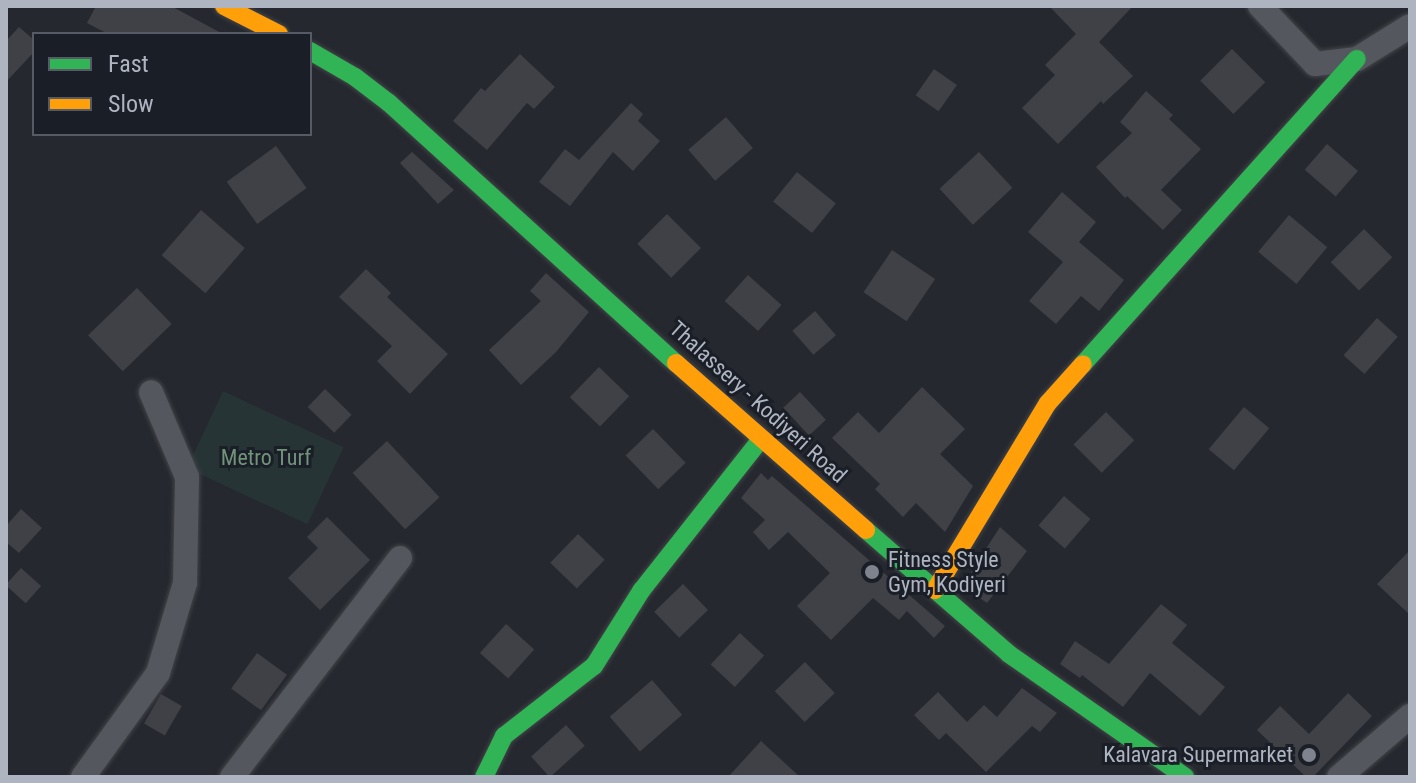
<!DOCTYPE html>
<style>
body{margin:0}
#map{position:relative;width:1416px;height:783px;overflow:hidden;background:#25282e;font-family:"Roboto Condensed",sans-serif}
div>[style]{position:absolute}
.green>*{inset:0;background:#273436;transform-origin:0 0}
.building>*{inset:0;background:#3f4147;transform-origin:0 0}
.roads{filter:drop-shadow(0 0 2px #424449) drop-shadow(0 0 2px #424449)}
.street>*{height:24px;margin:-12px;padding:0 12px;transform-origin:12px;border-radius:12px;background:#54575d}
.fast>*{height:18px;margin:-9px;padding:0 9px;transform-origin:9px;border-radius:9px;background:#30b455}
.slow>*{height:18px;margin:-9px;padding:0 9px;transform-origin:9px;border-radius:9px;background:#ff9f0a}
.dots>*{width:22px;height:22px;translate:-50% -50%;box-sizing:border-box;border:4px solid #1a1e27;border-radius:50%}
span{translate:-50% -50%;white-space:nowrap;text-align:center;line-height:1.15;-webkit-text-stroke:6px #1a1e27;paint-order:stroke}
.street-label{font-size:22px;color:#aeb4c0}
.park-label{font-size:22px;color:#70937a}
.poi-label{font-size:22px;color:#aeb4c0}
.left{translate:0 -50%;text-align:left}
.right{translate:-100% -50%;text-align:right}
.frame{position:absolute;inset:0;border:8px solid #aeb4c0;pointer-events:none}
.legend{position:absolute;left:32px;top:32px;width:280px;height:104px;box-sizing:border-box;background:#1a1e27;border:2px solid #555a64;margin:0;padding:10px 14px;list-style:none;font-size:24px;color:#aeb4c0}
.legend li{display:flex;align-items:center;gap:16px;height:40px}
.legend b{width:40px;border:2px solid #555a64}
</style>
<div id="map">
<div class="green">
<i style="left:223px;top:391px;width:133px;height:85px;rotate:25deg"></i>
</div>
<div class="building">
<i style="clip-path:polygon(96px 6px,171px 6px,223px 34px,108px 34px,87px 23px)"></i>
<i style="clip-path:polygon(1049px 6px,1133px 6px,1099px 42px,1133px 76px,1103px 104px,1101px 101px,1058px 144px,1022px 108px,1055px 75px,1045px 65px,1076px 34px)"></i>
<i style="clip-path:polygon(19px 27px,34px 40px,34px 52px,6px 82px,6px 41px)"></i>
<i style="left:1232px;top:49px;width:47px;height:45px;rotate:45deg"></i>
<i style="clip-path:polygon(520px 54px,555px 87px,534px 109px,527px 103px,487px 150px,453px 121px,481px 88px,485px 91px)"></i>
<i style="left:934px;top:69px;width:28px;height:32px;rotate:35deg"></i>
<i style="clip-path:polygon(1146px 91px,1173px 115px,1169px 119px,1201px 149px,1161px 190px,1182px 210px,1163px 230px,1127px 196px,1125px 198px,1096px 167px,1132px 133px,1120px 122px)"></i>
<i style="clip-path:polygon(631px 103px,643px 114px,638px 121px,660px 141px,633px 171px,613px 152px,570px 206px,539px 182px,565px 149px,579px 160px)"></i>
<i style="left:726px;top:117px;width:41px;height:50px;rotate:49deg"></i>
<i style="left:1327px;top:144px;width:41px;height:34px;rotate:41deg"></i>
<i style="left:276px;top:146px;width:52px;height:61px;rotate:54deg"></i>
<i style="clip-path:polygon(412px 152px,454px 190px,438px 204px,400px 163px)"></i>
<i style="left:979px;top:152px;width:49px;height:54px;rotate:47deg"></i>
<i style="left:797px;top:172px;width:50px;height:38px;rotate:39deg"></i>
<i style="clip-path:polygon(1062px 192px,1096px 222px,1079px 242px,1124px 280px,1099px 311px,1081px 296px,1056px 324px,1029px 301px,1063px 262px,1028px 232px)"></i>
<i style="left:201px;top:210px;width:58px;height:60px;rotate:41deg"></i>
<i style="left:667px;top:214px;width:48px;height:42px;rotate:45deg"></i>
<i style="left:1289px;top:215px;width:50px;height:48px;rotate:40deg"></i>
<i style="left:1364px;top:229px;width:40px;height:47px;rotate:45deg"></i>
<i style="left:892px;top:250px;width:52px;height:51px;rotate:34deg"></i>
<i style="clip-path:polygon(366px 269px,391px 293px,387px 297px,448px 354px,410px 394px,377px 361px,392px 346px,339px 297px)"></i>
<i style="clip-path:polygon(546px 273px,589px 312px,556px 352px,521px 385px,489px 350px,541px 301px,530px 291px)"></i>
<i style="left:748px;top:275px;width:45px;height:35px;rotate:42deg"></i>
<i style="left:137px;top:288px;width:50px;height:68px;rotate:46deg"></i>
<i style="left:815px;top:311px;width:32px;height:30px;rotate:49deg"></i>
<i style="left:1377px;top:318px;width:28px;height:50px;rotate:42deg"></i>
<i style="left:599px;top:367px;width:42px;height:42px;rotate:44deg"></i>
<i style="clip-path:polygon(922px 387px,965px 429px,940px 454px,973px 486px,945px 532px,916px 503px,903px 517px,875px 489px,880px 484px,832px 438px,858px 412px,879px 433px)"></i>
<i style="left:325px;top:389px;width:37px;height:25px;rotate:44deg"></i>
<i style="left:800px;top:392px;width:38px;height:23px;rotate:47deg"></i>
<i style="left:1244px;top:407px;width:33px;height:55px;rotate:40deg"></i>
<i style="left:1106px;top:412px;width:40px;height:46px;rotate:45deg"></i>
<i style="left:653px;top:429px;width:47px;height:38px;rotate:46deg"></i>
<i style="left:387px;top:441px;width:77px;height:47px;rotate:47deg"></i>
<i style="clip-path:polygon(761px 473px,768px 480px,772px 476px,945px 626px,934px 638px,907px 611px,899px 620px,873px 598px,831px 640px,797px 606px,830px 573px,788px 532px,769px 550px,753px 532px,765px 520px,741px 498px)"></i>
<i style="left:1064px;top:496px;width:35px;height:39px;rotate:41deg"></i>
<i style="clip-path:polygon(21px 509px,42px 528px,19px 553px,6px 542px,6px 526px)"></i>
<i style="clip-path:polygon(327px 517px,370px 560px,320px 610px,288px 578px,318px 548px,307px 537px)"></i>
<i style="clip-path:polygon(1000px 527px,1027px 551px,987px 603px,962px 586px)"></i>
<i style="left:578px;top:534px;width:37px;height:40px;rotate:44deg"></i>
<i style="clip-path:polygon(1410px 550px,1410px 615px,1377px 584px)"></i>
<i style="left:21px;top:568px;width:27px;height:23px;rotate:42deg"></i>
<i style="left:683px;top:584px;width:36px;height:40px;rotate:46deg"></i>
<i style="clip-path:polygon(1161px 604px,1187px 625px,1172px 643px,1225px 687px,1200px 716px,1150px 673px,1123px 707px,1082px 675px,1080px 678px,1060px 664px,1075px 641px,1109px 664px)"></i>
<i style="left:506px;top:624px;width:38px;height:39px;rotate:42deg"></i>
<i style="left:740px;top:633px;width:33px;height:43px;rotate:43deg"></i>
<i style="left:257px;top:653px;width:37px;height:44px;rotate:36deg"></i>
<i style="left:805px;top:662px;width:43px;height:42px;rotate:46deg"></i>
<i style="left:652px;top:680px;width:46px;height:56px;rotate:49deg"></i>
<i style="clip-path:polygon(1022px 688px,1057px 713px,1040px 732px,1032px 726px,986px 772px,946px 733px,939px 740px,914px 715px,938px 692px,967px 722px,984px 705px,997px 717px)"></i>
<i style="clip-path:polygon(1348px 693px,1372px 716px,1313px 777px,1306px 777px,1257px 730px,1280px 706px,1309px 734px)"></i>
<i style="left:161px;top:694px;width:24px;height:34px;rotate:30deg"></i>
<i style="left:566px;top:725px;width:28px;height:47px;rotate:48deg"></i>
<i style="clip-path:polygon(761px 741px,800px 777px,728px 777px)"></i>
</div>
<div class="roads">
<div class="street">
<i style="left:1260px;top:6px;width:80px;rotate:46.5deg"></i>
<i style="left:1315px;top:64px;width:42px;rotate:-6.8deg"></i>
<i style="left:1357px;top:59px;width:62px;rotate:-31.9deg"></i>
<i style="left:83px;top:777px;width:128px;rotate:-54.2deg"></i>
<i style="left:158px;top:673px;width:94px;rotate:-73.3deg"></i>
<i style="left:185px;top:583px;width:106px;rotate:-88.9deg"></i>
<i style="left:187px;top:477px;width:92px;rotate:-113deg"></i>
<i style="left:232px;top:777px;width:276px;rotate:-52.5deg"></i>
<i style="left:1339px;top:777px;width:94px;rotate:-40.7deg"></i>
</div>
<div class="fast">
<i style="left:310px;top:51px;width:52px;rotate:30deg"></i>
<i style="left:355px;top:77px;width:43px;rotate:37.4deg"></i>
<i style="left:389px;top:103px;width:387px;rotate:42.2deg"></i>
<i style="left:1083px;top:364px;width:410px;rotate:-48.1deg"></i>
<i style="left:866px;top:530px;width:189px;rotate:40.9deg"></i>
<i style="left:1009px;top:654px;width:215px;rotate:34.9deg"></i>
<i style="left:484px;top:777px;width:46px;rotate:-64deg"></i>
<i style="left:504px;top:736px;width:114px;rotate:-37.9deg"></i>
<i style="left:594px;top:666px;width:89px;rotate:-57.9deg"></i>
<i style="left:641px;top:591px;width:194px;rotate:-51.7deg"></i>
</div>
<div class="slow">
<i style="left:224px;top:6px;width:62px;rotate:27deg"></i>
<i style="left:676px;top:363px;width:253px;rotate:41.3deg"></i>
<i style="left:935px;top:590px;width:218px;rotate:-58.9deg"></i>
<i style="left:1048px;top:403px;width:52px;rotate:-48.1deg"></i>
</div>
</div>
<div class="dots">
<i style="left:872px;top:572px;background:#7e838d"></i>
<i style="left:1309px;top:755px;background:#7e838d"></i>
</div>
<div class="street-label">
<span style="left:758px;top:402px;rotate:42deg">Thalassery - Kodiyeri Road</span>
</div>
<div class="park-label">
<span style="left:266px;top:458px">Metro Turf</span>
</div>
<div class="poi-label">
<span class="left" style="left:888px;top:572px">Fitness Style<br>Gym, Kodiyeri</span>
<span class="right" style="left:1293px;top:755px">Kalavara Supermarket</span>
</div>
<div class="frame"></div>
<ul class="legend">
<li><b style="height:10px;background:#30b455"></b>Fast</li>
<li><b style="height:10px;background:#ff9f0a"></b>Slow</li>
</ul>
</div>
